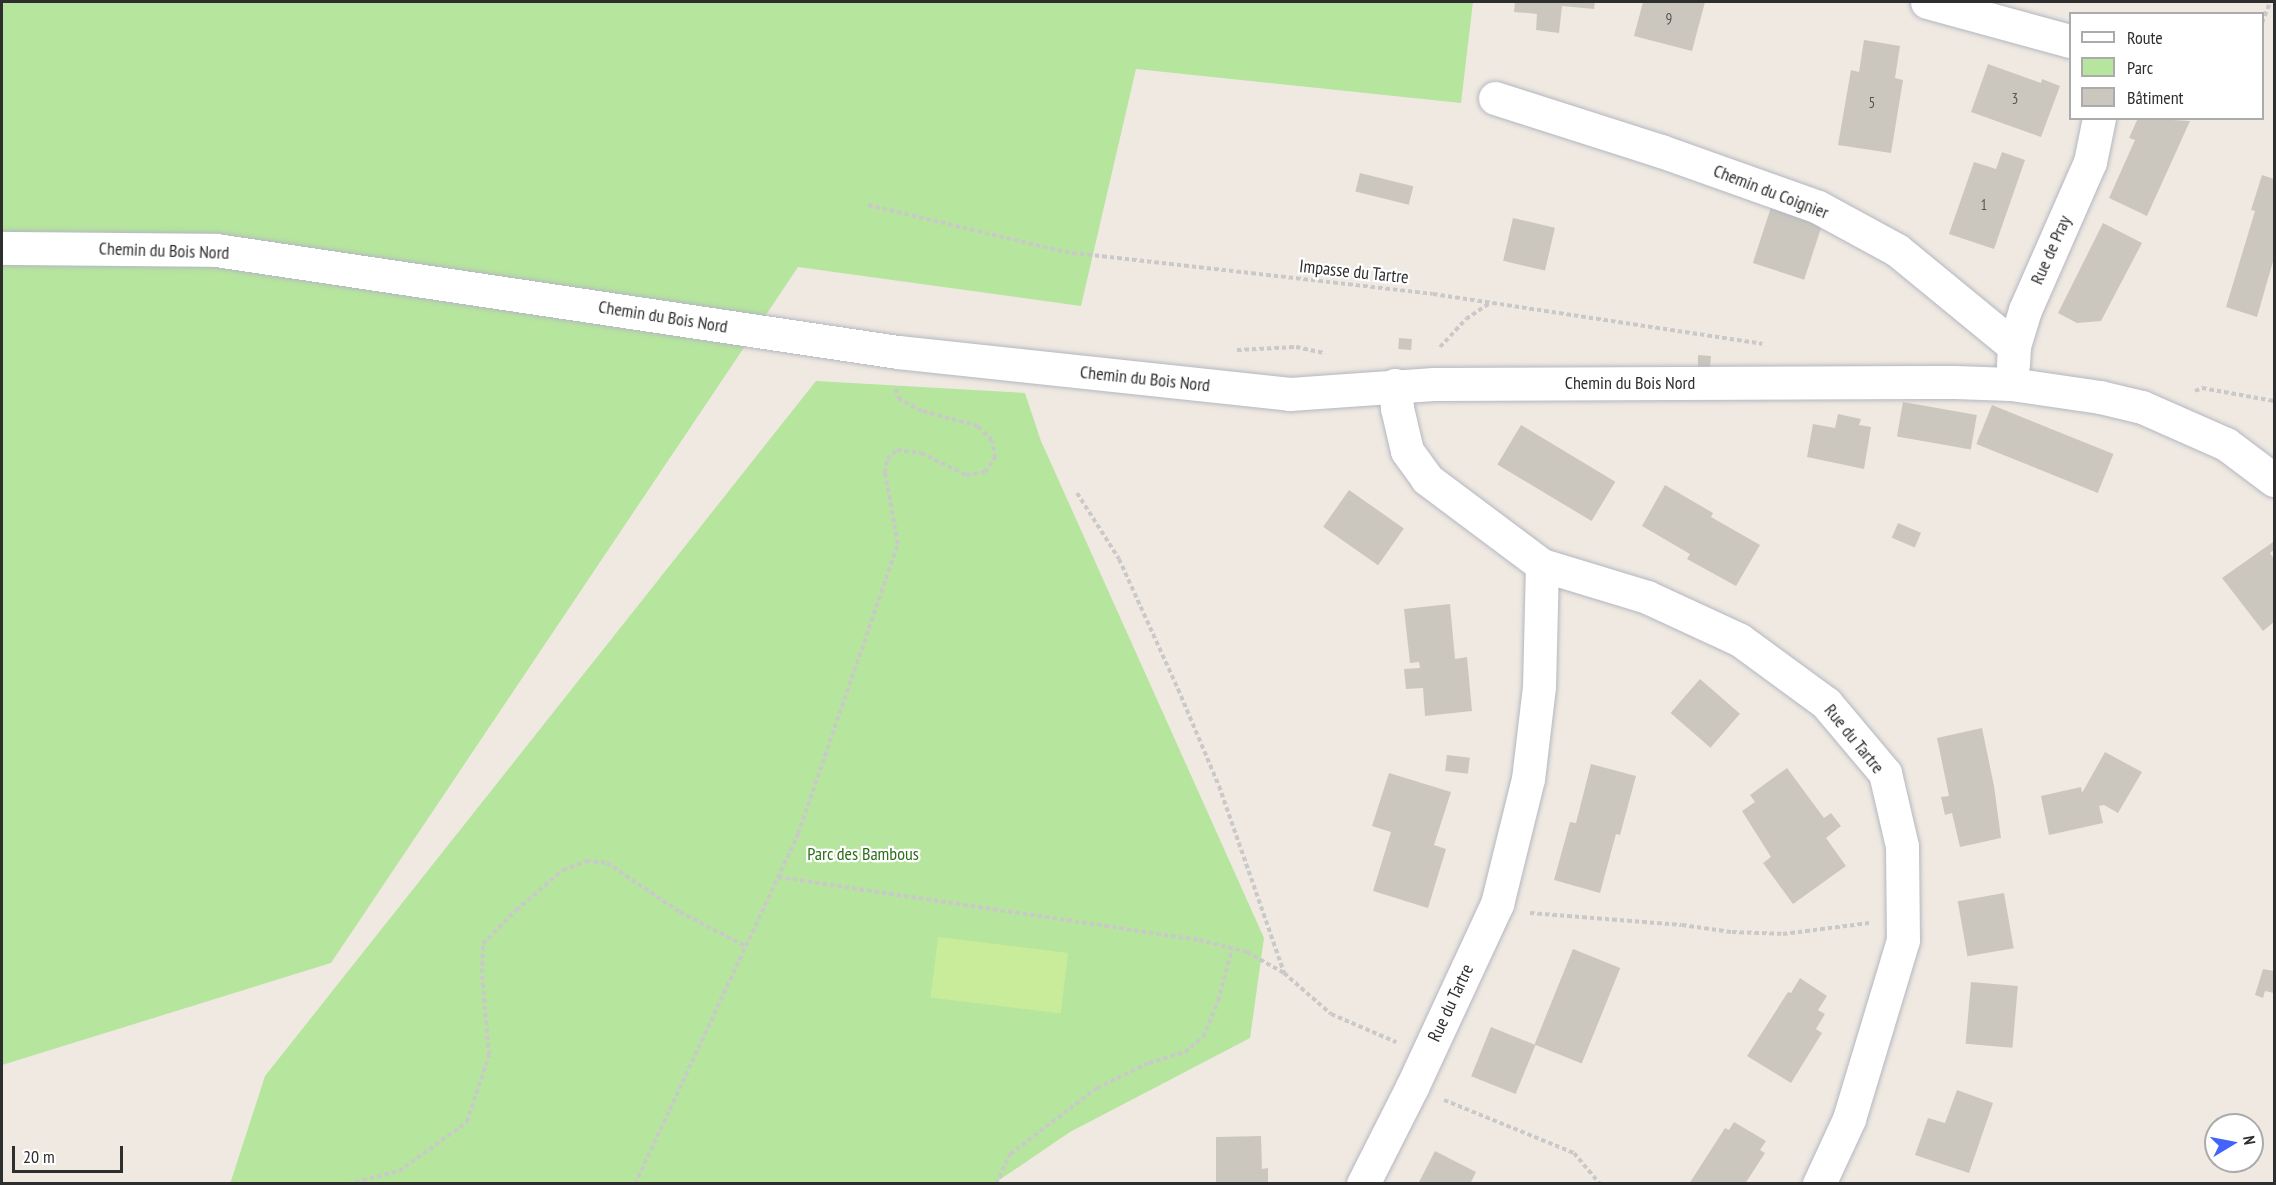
<!DOCTYPE html>
<meta charset="utf-8">
<style>
body{margin:0}
#map{position:relative;width:2276px;height:1185px;overflow:hidden;background:#efe9e1;font-family:"PT Sans Narrow",sans-serif}
div>[style]{position:absolute}
.green>*{inset:0;background:#b6e59e}
.pitch>*{inset:0;background:#c9ec9a;transform-origin:0 0}
.building>*{inset:0;background:#cbc7bf;transform-origin:0 0}
.path>*{height:4px;margin-top:-2px;transform-origin:0;background:repeating-linear-gradient(90deg,#c9c9c9 0 4.5px,transparent 0 7.5px)}
.roads{filter:drop-shadow(0 0 2px #b4b7c1) drop-shadow(0 0 2px #b4b7c1)}
.minor>*{height:33px;margin:-16.5px;padding:0 16.5px;transform-origin:16.5px;border-radius:16.5px;background:#fff}
.tertiary>*{height:33px;margin:-16.5px;padding:0 16.5px;transform-origin:16.5px;border-radius:16.5px;background:#fff}
span{translate:-50% -50%;white-space:nowrap;text-align:center;line-height:1.15;-webkit-text-stroke:4.5px #fff;paint-order:stroke}
.number-label{font-size:15px;color:#555452}
.number-label span{-webkit-text-stroke-width:0}
.street-label{font-size:18px;color:#2e2e2e}
.park-label{font-size:18px;color:#2c6e1b}
.frame{position:absolute;inset:0;border:3px solid #2e2e2e;pointer-events:none}
.legend{position:absolute;left:2069px;top:12px;width:195px;height:108px;box-sizing:border-box;background:#fff;border:2px solid #ababab;margin:0;padding:8px 10px;list-style:none;font-size:18px;color:#2e2e2e}
.legend li{display:flex;align-items:center;gap:12px;height:30px}
.legend b{width:30px;border:2px solid #ababab}
.north{position:absolute;left:2204px;top:1113px;width:60px;height:60px;box-sizing:border-box;background:#fff;border:2px solid #ababab;border-radius:50%;rotate:80deg;font-size:16px;font-weight:700;line-height:24px;text-align:center;color:#2e2e2e}
.north::after{content:'';display:block;margin:auto;width:21px;height:27px;background:#4264fb;clip-path:polygon(50% 0,100% 100%,50% 72%,0 100%)}
.scale{position:absolute;left:12px;top:1146px;width:111px;height:27px;box-sizing:border-box;border:3px solid #2e2e2e;border-top:0;padding-left:8px;font-size:18px;line-height:21px;white-space:nowrap;color:#2e2e2e;-webkit-text-stroke:4px #fff;paint-order:stroke}
</style>
<div id="map">
<div class="green">
<i style="clip-path:polygon(2px 2px,1473px 2px,1461px 103px,1136px 69px,1081px 306px,798px 267px,331px 963px,2px 1065px)"></i>
<i style="clip-path:polygon(816px 381px,1025px 393px,1041px 441px,1264px 938px,1250px 1038px,1070px 1132px,995px 1183px,230px 1184px,265px 1076px)"></i>
</div>
<div class="pitch">
<i style="left:938px;top:937px;width:131px;height:61px;rotate:7deg"></i>
</div>
<div class="building">
<i style="clip-path:polygon(1515px 2px,1595px 2px,1594px 9px,1562px 6px,1559px 33px,1536px 30px,1537px 14px,1514px 12px)"></i>
<i style="clip-path:polygon(1643px 2px,1705px 2px,1692px 51px,1634px 36px)"></i>
<i style="clip-path:polygon(1864px 40px,1900px 46px,1895px 78px,1903px 80px,1891px 153px,1838px 145px,1851px 70px,1859px 72px)"></i>
<i style="clip-path:polygon(1988px 64px,2041px 83px,2042px 79px,2060px 86px,2041px 137px,1971px 112px)"></i>
<i style="clip-path:polygon(2138px 118px,2190px 121px,2147px 216px,2109px 198px,2135px 140px,2129px 138px)"></i>
<i style="clip-path:polygon(2002px 152px,2025px 160px,1994px 249px,1949px 234px,1974px 162px,1996px 169px)"></i>
<i style="left:1360px;top:173px;width:55px;height:19px;rotate:14deg"></i>
<i style="clip-path:polygon(2262px 175px,2274px 179px,2274px 258px,2257px 317px,2226px 307px,2255px 211px,2251px 210px)"></i>
<i style="left:1772px;top:204px;width:54px;height:62px;rotate:18deg"></i>
<i style="left:1513px;top:218px;width:43px;height:44px;rotate:13deg"></i>
<i style="clip-path:polygon(2103px 223px,2142px 243px,2101px 321px,2077px 323px,2058px 313px)"></i>
<i style="left:1399px;top:338px;width:13px;height:11px;rotate:4deg"></i>
<i style="clip-path:polygon(1698px 355px,1711px 356px,1710px 367px,1698px 368px)"></i>
<i style="left:1903px;top:402px;width:75px;height:35px;rotate:10deg"></i>
<i style="left:1992px;top:405px;width:131px;height:42px;rotate:22deg"></i>
<i style="clip-path:polygon(1838px 414px,1861px 419px,1859px 425px,1871px 427px,1864px 469px,1807px 457px,1813px 424px,1835px 428px)"></i>
<i style="left:1521px;top:425px;width:110px;height:46px;rotate:31deg"></i>
<i style="clip-path:polygon(1665px 485px,1713px 513px,1711px 517px,1760px 545px,1736px 586px,1687px 559px,1690px 554px,1642px 526px)"></i>
<i style="left:1349px;top:490px;width:67px;height:45px;rotate:35deg"></i>
<i style="left:1898px;top:523px;width:25px;height:16px;rotate:23deg"></i>
<i style="clip-path:polygon(2273px 542px,2274px 550px,2270px 553px,2274px 559px,2274px 622px,2263px 631px,2222px 578px)"></i>
<i style="clip-path:polygon(1450px 604px,1455px 659px,1467px 657px,1472px 711px,1425px 716px,1423px 688px,1406px 689px,1404px 669px,1420px 668px,1419px 662px,1410px 663px,1404px 609px)"></i>
<i style="left:1700px;top:679px;width:53px;height:45px;rotate:41deg"></i>
<i style="clip-path:polygon(1982px 728px,1994px 786px,2001px 838px,1960px 847px,1952px 813px,1945px 815px,1941px 797px,1949px 796px,1937px 738px)"></i>
<i style="clip-path:polygon(2105px 752px,2142px 772px,2118px 813px,2104px 805px,2099px 806px,2103px 823px,2049px 835px,2041px 796px,2081px 787px,2082px 793px)"></i>
<i style="left:1447px;top:755px;width:23px;height:16px;rotate:7deg"></i>
<i style="clip-path:polygon(1591px 764px,1636px 776px,1620px 835px,1616px 834px,1600px 893px,1554px 880px,1570px 822px,1576px 823px)"></i>
<i style="clip-path:polygon(1787px 768px,1824px 818px,1831px 813px,1841px 826px,1826px 838px,1846px 866px,1793px 904px,1763px 863px,1771px 857px,1742px 811px,1755px 802px,1750px 795px)"></i>
<i style="clip-path:polygon(1389px 773px,1451px 792px,1434px 845px,1446px 849px,1428px 908px,1373px 891px,1391px 832px,1372px 826px)"></i>
<i style="left:2004px;top:893px;width:56px;height:47px;rotate:80deg"></i>
<i style="left:1573px;top:949px;width:51px;height:103px;rotate:22deg"></i>
<i style="clip-path:polygon(2263px 969px,2274px 971px,2274px 993px,2265px 991px,2263px 998px,2255px 995px)"></i>
<i style="clip-path:polygon(1800px 978px,1827px 996px,1818px 1010px,1825px 1014px,1816px 1029px,1822px 1033px,1791px 1083px,1747px 1056px,1788px 992px,1791px 993px)"></i>
<i style="left:1971px;top:982px;width:47px;height:62px;rotate:5deg"></i>
<i style="left:1491px;top:1027px;width:48px;height:53px;rotate:22deg"></i>
<i style="clip-path:polygon(1957px 1090px,1993px 1103px,1969px 1173px,1915px 1155px,1928px 1118px,1945px 1123px)"></i>
<i style="clip-path:polygon(1734px 1122px,1766px 1141px,1760px 1150px,1765px 1153px,1745px 1184px,1689px 1184px,1725px 1128px,1729px 1130px)"></i>
<i style="clip-path:polygon(1261px 1136px,1262px 1169px,1268px 1168px,1268px 1184px,1216px 1184px,1216px 1137px)"></i>
<i style="clip-path:polygon(1435px 1151px,1476px 1172px,1470px 1184px,1418px 1184px)"></i>
</div>
<div class="path">
<i style="left:2262px;top:23px;width:22px;rotate:-69deg"></i>
<i style="left:868px;top:205px;width:203px;rotate:13.4deg"></i>
<i style="left:1065px;top:252px;width:370px;rotate:6.5deg"></i>
<i style="left:1433px;top:294px;width:333px;rotate:8.6deg"></i>
<i style="left:1440px;top:347px;width:38px;rotate:-47deg"></i>
<i style="left:1466px;top:319px;width:29px;rotate:-34deg"></i>
<i style="left:1237px;top:350px;width:59px;rotate:-2.9deg"></i>
<i style="left:1296px;top:347px;width:30px;rotate:12deg"></i>
<i style="left:2195px;top:391px;width:8px;rotate:-23deg"></i>
<i style="left:2202px;top:388px;width:73px;rotate:10.2deg"></i>
<i style="left:1077px;top:493px;width:78px;rotate:57.5deg"></i>
<i style="left:1119px;top:559px;width:143px;rotate:65.6deg"></i>
<i style="left:1178px;top:689px;width:105px;rotate:67.1deg"></i>
<i style="left:1219px;top:786px;width:198px;rotate:70.8deg"></i>
<i style="left:1284px;top:973px;width:62px;rotate:41.1deg"></i>
<i style="left:1331px;top:1014px;width:71px;rotate:23.3deg"></i>
<i style="left:778px;top:877px;width:426px;rotate:8.5deg"></i>
<i style="left:1199px;top:940px;width:49px;rotate:14deg"></i>
<i style="left:1247px;top:952px;width:43px;rotate:29.6deg"></i>
<i style="left:1530px;top:913px;width:152px;rotate:4.5deg"></i>
<i style="left:1682px;top:925px;width:50px;rotate:8deg"></i>
<i style="left:1732px;top:932px;width:51px;rotate:2.2deg"></i>
<i style="left:1783px;top:934px;width:87px;rotate:-7.3deg"></i>
<i style="left:1444px;top:1100px;width:140px;rotate:22.2deg"></i>
<i style="left:1574px;top:1153px;width:40px;rotate:50deg"></i>
<i style="left:348px;top:1184px;width:53px;rotate:-14.3deg"></i>
<i style="left:399px;top:1171px;width:84px;rotate:-35.8deg"></i>
<i style="left:467px;top:1122px;width:71px;rotate:-71.8deg"></i>
<i style="left:489px;top:1055px;width:82px;rotate:-94.9deg"></i>
<i style="left:482px;top:973px;width:29px;rotate:-88deg"></i>
<i style="left:483px;top:944px;width:47px;rotate:-45.9deg"></i>
<i style="left:516px;top:910px;width:62px;rotate:-40.4deg"></i>
<i style="left:563px;top:870px;width:25px;rotate:-21deg"></i>
<i style="left:586px;top:861px;width:21px;rotate:5deg"></i>
<i style="left:607px;top:863px;width:88px;rotate:33.9deg"></i>
<i style="left:680px;top:912px;width:73px;rotate:27.6deg"></i>
<i style="left:635px;top:1184px;width:386px;rotate:-65deg"></i>
<i style="left:798px;top:834px;width:307px;rotate:-71deg"></i>
<i style="left:898px;top:544px;width:72px;rotate:-100.4deg"></i>
<i style="left:885px;top:473px;width:14px;rotate:-82deg"></i>
<i style="left:887px;top:459px;width:13px;rotate:-42deg"></i>
<i style="left:897px;top:450px;width:24px;rotate:7deg"></i>
<i style="left:921px;top:453px;width:50px;rotate:26.1deg"></i>
<i style="left:966px;top:475px;width:19px;rotate:-9deg"></i>
<i style="left:985px;top:472px;width:17px;rotate:-54deg"></i>
<i style="left:995px;top:458px;width:18px;rotate:-99deg"></i>
<i style="left:992px;top:440px;width:20px;rotate:-135deg"></i>
<i style="left:978px;top:426px;width:58px;rotate:-165deg"></i>
<i style="left:922px;top:411px;width:25px;rotate:-153deg"></i>
<i style="left:900px;top:400px;width:15px;rotate:-113deg"></i>
<i style="left:996px;top:1184px;width:33px;rotate:-65deg"></i>
<i style="left:1010px;top:1154px;width:109px;rotate:-37.2deg"></i>
<i style="left:1097px;top:1088px;width:58px;rotate:-25.7deg"></i>
<i style="left:1149px;top:1063px;width:38px;rotate:-17deg"></i>
<i style="left:1185px;top:1052px;width:23px;rotate:-40deg"></i>
<i style="left:1203px;top:1037px;width:39px;rotate:-67deg"></i>
<i style="left:1218px;top:1001px;width:54px;rotate:-74.9deg"></i>
</div>
<div class="roads">
<div class="minor">
<i style="left:1927px;top:2px;width:148px;rotate:15.3deg"></i>
<i style="left:1495px;top:98px;width:174px;rotate:17.7deg"></i>
<i style="left:1661px;top:151px;width:167px;rotate:19.6deg"></i>
<i style="left:1818px;top:207px;width:90px;rotate:28.6deg"></i>
<i style="left:1897px;top:250px;width:151px;rotate:39.4deg"></i>
<i style="left:2013px;top:365px;width:19px;rotate:-87deg"></i>
<i style="left:2014px;top:346px;width:38px;rotate:-73deg"></i>
<i style="left:2025px;top:310px;width:162px;rotate:-66.3deg"></i>
<i style="left:2090px;top:162px;width:45px;rotate:-78.4deg"></i>
<i style="left:1395px;top:385px;width:23px;rotate:85deg"></i>
<i style="left:1397px;top:408px;width:44px;rotate:76.9deg"></i>
<i style="left:1407px;top:451px;width:34px;rotate:54deg"></i>
<i style="left:1427px;top:479px;width:144px;rotate:36.8deg"></i>
<i style="left:1542px;top:565px;width:110px;rotate:16.9deg"></i>
<i style="left:1647px;top:597px;width:102px;rotate:24.8deg"></i>
<i style="left:1740px;top:640px;width:107px;rotate:36.2deg"></i>
<i style="left:1826px;top:703px;width:92px;rotate:49.9deg"></i>
<i style="left:1885px;top:773px;width:75px;rotate:76.9deg"></i>
<i style="left:1902px;top:846px;width:94px;rotate:89.4deg"></i>
<i style="left:1903px;top:940px;width:187px;rotate:106.8deg"></i>
<i style="left:1849px;top:1119px;width:72px;rotate:114.8deg"></i>
<i style="left:1363px;top:1184px;width:109px;rotate:-63.2deg"></i>
<i style="left:1412px;top:1087px;width:202px;rotate:-65.1deg"></i>
<i style="left:1497px;top:904px;width:129px;rotate:-76.1deg"></i>
<i style="left:1528px;top:779px;width:93px;rotate:-83.2deg"></i>
<i style="left:1539px;top:687px;width:122px;rotate:-88.6deg"></i>
</div>
<div class="tertiary">
<i style="left:2px;top:248px;width:214px;rotate:0.5deg"></i>
<i style="left:216px;top:250px;width:690px;rotate:8.51deg"></i>
<i style="left:898px;top:352px;width:394px;rotate:6.1deg"></i>
<i style="left:1290px;top:394px;width:144px;rotate:-4deg"></i>
<i style="left:1434px;top:384px;width:520px;rotate:-0.22deg"></i>
<i style="left:1954px;top:382px;width:57px;rotate:2deg"></i>
<i style="left:2011px;top:384px;width:90px;rotate:8.3deg"></i>
<i style="left:2100px;top:397px;width:43px;rotate:13.4deg"></i>
<i style="left:2142px;top:407px;width:92px;rotate:23.8deg"></i>
<i style="left:2226px;top:444px;width:60px;rotate:36.9deg"></i>
</div>
</div>
<div class="number-label">
<span style="left:1669px;top:19px">9</span>
<span style="left:2015px;top:99px">3</span>
<span style="left:1872px;top:103px">5</span>
<span style="left:1984px;top:205px">1</span>
</div>
<div class="street-label">
<span style="left:1771px;top:192px;rotate:21deg">Chemin du Coignier</span>
<span style="left:2051px;top:250px;rotate:-66deg">Rue de Pray</span>
<span style="left:164px;top:251px;rotate:2deg">Chemin du Bois Nord</span>
<span style="left:1354px;top:272px;rotate:6deg">Impasse du Tartre</span>
<span style="left:663px;top:317px;rotate:9deg">Chemin du Bois Nord</span>
<span style="left:1145px;top:379px;rotate:6deg">Chemin du Bois Nord</span>
<span style="left:1630px;top:383px">Chemin du Bois Nord</span>
<span style="left:1854px;top:739px;rotate:51deg">Rue du Tartre</span>
<span style="left:1451px;top:1003px;rotate:-65deg">Rue du Tartre</span>
</div>
<div class="park-label">
<span style="left:863px;top:854px">Parc des Bambous</span>
</div>
<div class="frame"></div>
<ul class="legend">
<li><b style="height:8px;background:#fff"></b>Route</li>
<li><b style="height:16px;background:#b6e59e"></b>Parc</li>
<li><b style="height:16px;background:#cbc7bf"></b>Bâtiment</li>
</ul>
<div class="north">N</div>
<div class="scale">20 m</div>
</div>
